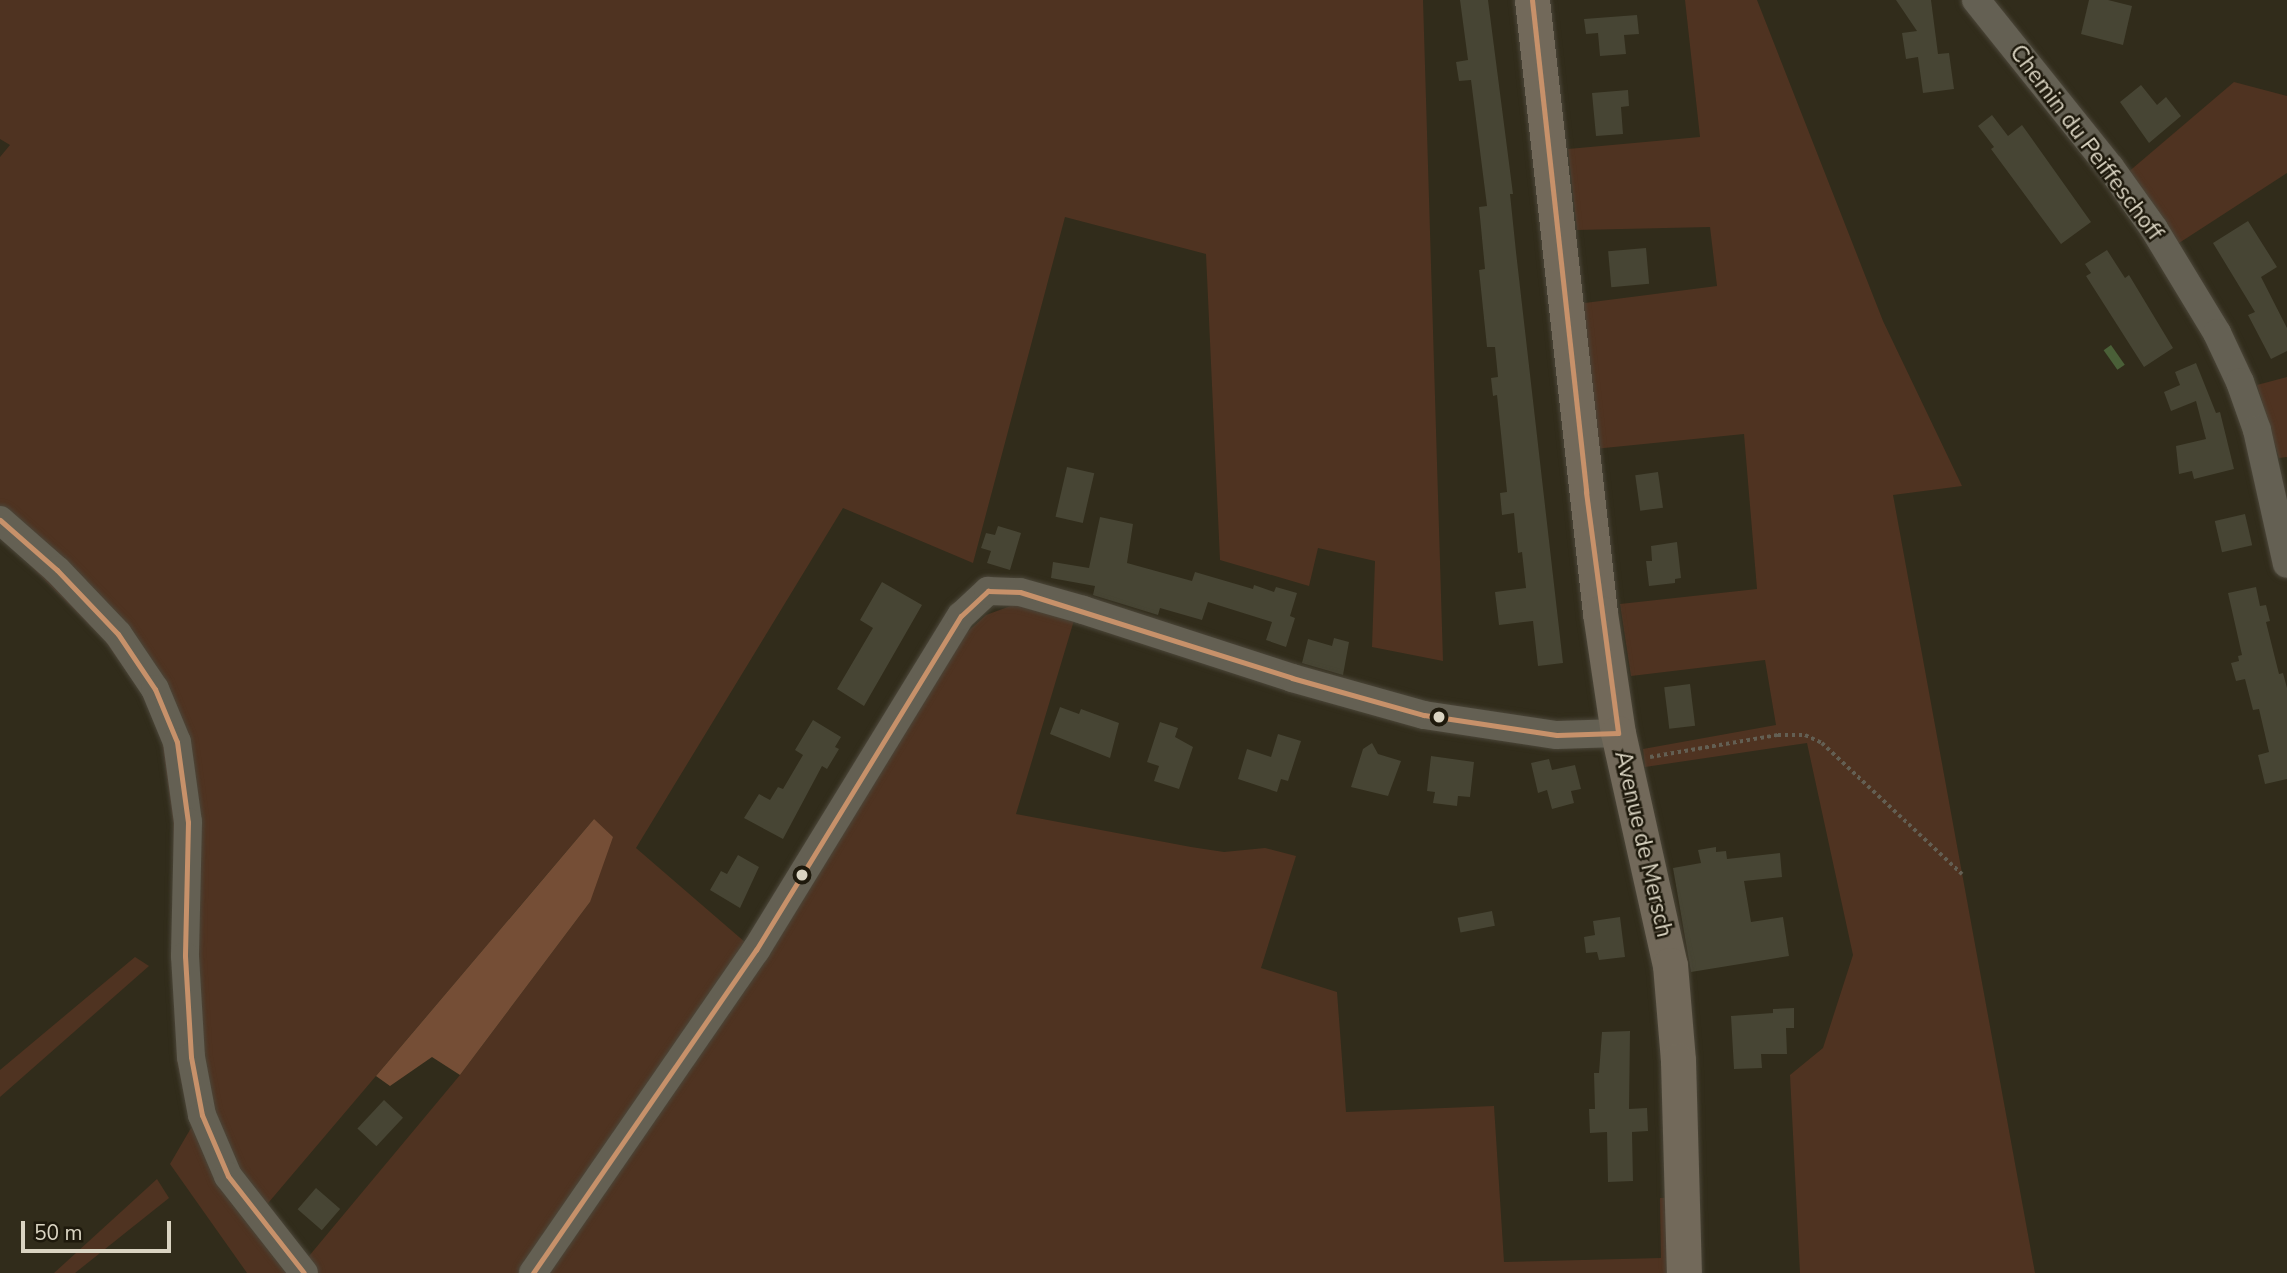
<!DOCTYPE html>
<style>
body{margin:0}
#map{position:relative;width:2287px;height:1273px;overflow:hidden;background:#312c1b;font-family:"Nunito Sans",sans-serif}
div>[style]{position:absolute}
.green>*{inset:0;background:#4f3321}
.forest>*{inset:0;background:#754e36}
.water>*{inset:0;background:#4a6038;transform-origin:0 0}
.building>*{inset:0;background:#474534;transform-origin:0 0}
.path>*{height:3.5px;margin-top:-1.75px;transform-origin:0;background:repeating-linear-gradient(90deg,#635f53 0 3.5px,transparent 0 7px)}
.roads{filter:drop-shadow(0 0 2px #4b4639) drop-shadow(0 0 2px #4b4639)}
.minor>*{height:28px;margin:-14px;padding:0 14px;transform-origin:14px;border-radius:14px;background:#646053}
.major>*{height:35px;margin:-17.5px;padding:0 17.5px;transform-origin:17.5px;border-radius:17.5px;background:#72695a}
.bus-1>*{height:5px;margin:-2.5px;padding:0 2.5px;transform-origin:2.5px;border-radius:2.5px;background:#c7916a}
.dots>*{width:19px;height:19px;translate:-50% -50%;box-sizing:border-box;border:4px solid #1e190c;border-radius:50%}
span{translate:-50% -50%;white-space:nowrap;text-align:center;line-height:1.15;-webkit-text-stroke:5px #1e190c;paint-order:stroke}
.street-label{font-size:23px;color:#dad4c2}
.scale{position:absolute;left:21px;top:1221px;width:150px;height:32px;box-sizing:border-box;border:4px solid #dad4c2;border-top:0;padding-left:9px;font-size:21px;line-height:24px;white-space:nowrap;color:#dad4c2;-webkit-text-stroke:5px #1e190c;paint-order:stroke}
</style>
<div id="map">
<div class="green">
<i style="clip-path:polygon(evenodd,0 0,1423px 0,1443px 661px,1372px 647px,1375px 561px,1318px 548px,1309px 586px,1220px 560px,1206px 254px,1065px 217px,973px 563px,843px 508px,636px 848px,746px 943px,964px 635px,986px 615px,1016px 604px,1075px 617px,1016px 814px,1191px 847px,1224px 852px,1265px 848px,1296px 856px,1261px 968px,1337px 992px,1346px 1112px,1494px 1106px,1504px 1262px,1661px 1258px,1660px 1198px,1682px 1197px,1683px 1273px,247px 1273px,170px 1164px,191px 1128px,177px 1062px,173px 823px,162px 742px,143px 695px,105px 641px,0 535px,0 157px,10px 145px,0 139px,0 0,594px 819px,590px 902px,460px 1075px,299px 1268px,258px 1215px,594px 819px)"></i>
<i style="clip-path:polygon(1685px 0,1757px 0,1883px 321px,1962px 486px,1893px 495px,2035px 1273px,1800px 1273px,1790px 1075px,1823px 1048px,1853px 955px,1807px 743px,1645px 767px,1643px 749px,1776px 725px,1765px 660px,1631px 676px,1620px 604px,1757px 589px,1744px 434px,1594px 449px,1577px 304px,1717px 286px,1710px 227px,1577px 230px,1568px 149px,1700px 137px)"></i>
<i style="clip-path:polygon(2234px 82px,2287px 96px,2287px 173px,2176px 245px,2126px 174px)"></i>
<i style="clip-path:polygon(2287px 377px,2287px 457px,2279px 458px,2257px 385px)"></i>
<i style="clip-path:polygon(135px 957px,149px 966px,0 1097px,0 1070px)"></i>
<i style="clip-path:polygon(157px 1179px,169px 1198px,75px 1273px,54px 1273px)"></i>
</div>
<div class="forest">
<i style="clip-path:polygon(594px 819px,613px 837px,590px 902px,460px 1075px,432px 1057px,390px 1086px,376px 1076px)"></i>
</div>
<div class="water">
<i style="left:2111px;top:345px;width:24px;height:9px;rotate:55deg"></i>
</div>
<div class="building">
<i style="clip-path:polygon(1460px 0,1488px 0,1513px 194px,1510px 194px,1516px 252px,1563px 663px,1538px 666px,1533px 621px,1499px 625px,1495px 592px,1526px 588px,1522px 552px,1518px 553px,1514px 513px,1502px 515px,1500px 493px,1507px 492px,1497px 395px,1493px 396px,1491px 378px,1498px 377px,1495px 347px,1487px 347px,1479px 270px,1485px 269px,1479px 207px,1487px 206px,1471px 80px,1459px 81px,1456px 62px,1468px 60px)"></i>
<i style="clip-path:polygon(1896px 0,1931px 0,1938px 54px,1949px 53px,1954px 89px,1923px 93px,1918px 57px,1906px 59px,1902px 33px,1917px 31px)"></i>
<i style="clip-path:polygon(2089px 0,2108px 0,2132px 6px,2123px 45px,2081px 34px)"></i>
<i style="clip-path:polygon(1637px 15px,1639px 34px,1624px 35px,1626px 54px,1600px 56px,1598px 33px,1586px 34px,1584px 19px)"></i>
<i style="clip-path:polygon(2141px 85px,2157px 105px,2166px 97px,2181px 116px,2149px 143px,2120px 102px)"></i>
<i style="clip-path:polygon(1628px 90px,1629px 106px,1621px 107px,1623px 134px,1596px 136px,1592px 93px)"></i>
<i style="clip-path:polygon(1992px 115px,2008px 136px,2022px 125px,2091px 222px,2061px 244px,1991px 149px,1994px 147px,1978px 126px)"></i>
<i style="clip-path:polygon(2248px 221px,2277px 267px,2261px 277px,2287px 328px,2287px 351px,2271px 359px,2248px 315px,2255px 312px,2213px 243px)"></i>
<i style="left:1646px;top:248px;width:36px;height:38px;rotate:85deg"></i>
<i style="clip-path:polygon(2107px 250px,2125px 278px,2129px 275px,2173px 348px,2144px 367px,2086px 276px,2091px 273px,2085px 264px)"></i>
<i style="clip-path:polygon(2196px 363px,2216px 413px,2220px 412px,2234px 469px,2194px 479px,2192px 471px,2179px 474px,2176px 446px,2206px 439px,2196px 401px,2171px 411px,2164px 392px,2180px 385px,2175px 372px)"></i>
<i style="left:1067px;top:467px;width:28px;height:51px;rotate:13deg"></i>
<i style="left:1658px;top:472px;width:36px;height:23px;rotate:82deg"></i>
<i style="left:2245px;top:514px;width:32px;height:31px;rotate:77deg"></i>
<i style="clip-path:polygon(1100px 517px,1133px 524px,1127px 563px,1192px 581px,1195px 572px,1253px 589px,1254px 585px,1274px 592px,1276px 587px,1297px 593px,1290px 616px,1295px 618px,1286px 647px,1266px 640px,1272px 622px,1208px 602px,1202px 620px,1160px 608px,1158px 615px,1093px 595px,1095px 586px,1051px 578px,1053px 562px,1089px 568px)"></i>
<i style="clip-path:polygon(998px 526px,1021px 533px,1010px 570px,987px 563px,991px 551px,981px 548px,986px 533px,995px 535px)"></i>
<i style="clip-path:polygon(1677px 542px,1681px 578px,1675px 579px,1675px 583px,1649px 586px,1646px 561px,1652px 561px,1651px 546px)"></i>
<i style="clip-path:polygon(882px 582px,922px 605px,864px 706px,837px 689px,873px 628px,860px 620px)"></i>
<i style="clip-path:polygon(2256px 587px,2260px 606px,2266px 605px,2270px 621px,2266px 622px,2279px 674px,2283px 673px,2287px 688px,2287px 779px,2265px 784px,2258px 755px,2269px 752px,2259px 709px,2253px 710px,2245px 679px,2236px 681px,2231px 663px,2239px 661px,2238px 656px,2242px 655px,2228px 593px)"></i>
<i style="clip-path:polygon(1334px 638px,1349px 642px,1343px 675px,1302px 663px,1308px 639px,1332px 646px)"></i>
<i style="left:1690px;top:684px;width:42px;height:26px;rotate:83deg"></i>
<i style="clip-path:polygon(1060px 707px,1079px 714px,1081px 709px,1119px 723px,1110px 758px,1050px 734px)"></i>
<i style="clip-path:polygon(813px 720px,841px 737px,835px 747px,839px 749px,827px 769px,822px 766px,783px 839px,744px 818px,759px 794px,770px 800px,778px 787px,783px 789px,803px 755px,795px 750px)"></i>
<i style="clip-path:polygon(1160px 722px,1178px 728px,1175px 737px,1193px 747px,1179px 789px,1154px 781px,1159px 766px,1147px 762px)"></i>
<i style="clip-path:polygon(1278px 734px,1301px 741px,1288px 781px,1281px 779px,1277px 792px,1238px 779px,1247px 749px,1271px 757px)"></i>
<i style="clip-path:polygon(1372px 743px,1378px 754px,1401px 761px,1388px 796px,1351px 787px,1363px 749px)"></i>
<i style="clip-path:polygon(1431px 756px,1474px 762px,1470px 797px,1458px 796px,1457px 806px,1433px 803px,1435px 792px,1427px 791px)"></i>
<i style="clip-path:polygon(1549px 759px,1552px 770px,1575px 765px,1581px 789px,1571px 791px,1574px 803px,1552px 809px,1547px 790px,1538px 793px,1531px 763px)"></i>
<i style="clip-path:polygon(1716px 847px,1716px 852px,1726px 851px,1727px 859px,1780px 853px,1782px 877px,1744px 881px,1751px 922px,1783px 917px,1789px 956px,1691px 972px,1673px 868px,1701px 863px,1698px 850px)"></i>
<i style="clip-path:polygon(738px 855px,759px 867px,740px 908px,710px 890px,721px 871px,727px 874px)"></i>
<i style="left:1492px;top:911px;width:15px;height:35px;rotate:79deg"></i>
<i style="clip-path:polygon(1620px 917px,1625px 957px,1599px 960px,1597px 952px,1586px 953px,1584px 937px,1595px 935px,1593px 921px)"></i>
<i style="clip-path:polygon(1794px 1008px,1794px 1028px,1786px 1028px,1787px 1054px,1761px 1054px,1762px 1068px,1734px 1069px,1731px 1016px,1773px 1013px,1773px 1009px)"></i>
<i style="clip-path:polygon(1630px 1031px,1629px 1109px,1647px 1108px,1648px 1131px,1632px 1132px,1633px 1181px,1608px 1182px,1607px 1132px,1590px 1133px,1589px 1109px,1595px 1109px,1594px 1073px,1599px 1073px,1602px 1032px)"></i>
<i style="left:384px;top:1100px;width:26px;height:39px;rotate:43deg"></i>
<i style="left:316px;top:1188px;width:32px;height:28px;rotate:41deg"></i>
</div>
<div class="path">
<i style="left:1650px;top:757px;width:130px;rotate:-9.8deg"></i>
<i style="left:1778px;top:735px;width:27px"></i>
<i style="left:1805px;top:735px;width:19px;rotate:25deg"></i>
<i style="left:1822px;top:743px;width:192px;rotate:43.1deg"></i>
</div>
<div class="roads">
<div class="minor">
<i style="left:1976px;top:0;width:214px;rotate:51.3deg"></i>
<i style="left:2110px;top:167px;width:76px;rotate:54.6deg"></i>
<i style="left:2154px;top:229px;width:122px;rotate:58.8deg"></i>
<i style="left:2217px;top:333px;width:54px;rotate:64.9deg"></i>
<i style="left:2240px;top:382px;width:51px;rotate:70.5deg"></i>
<i style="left:2257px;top:430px;width:137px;rotate:77.4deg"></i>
<i style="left:0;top:520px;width:76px;rotate:41.3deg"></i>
<i style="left:57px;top:570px;width:88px;rotate:46.4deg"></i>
<i style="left:118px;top:634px;width:66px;rotate:56.1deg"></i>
<i style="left:155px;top:689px;width:57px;rotate:67.5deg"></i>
<i style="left:177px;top:742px;width:81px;rotate:82.2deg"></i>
<i style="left:188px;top:822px;width:134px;rotate:91.3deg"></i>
<i style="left:185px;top:956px;width:101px;rotate:86.6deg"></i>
<i style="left:191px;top:1057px;width:59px;rotate:79.3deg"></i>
<i style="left:202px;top:1115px;width:66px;rotate:66.9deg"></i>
<i style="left:228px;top:1176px;width:123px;rotate:51.9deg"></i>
<i style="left:533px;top:1273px;width:393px;rotate:-55.4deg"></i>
<i style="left:756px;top:950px;width:392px;rotate:-58.5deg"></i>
<i style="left:961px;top:616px;width:37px;rotate:-43deg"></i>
<i style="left:988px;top:591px;width:32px;rotate:2deg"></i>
<i style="left:1020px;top:592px;width:66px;rotate:15.9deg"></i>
<i style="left:1083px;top:610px;width:220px;rotate:18deg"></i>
<i style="left:1292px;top:678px;width:137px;rotate:15.7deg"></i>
<i style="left:1424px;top:715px;width:134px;rotate:8.6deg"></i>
<i style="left:1557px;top:735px;width:61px;rotate:-1.9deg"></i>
</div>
<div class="major">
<i style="left:1532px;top:0;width:617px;rotate:83.67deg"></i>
<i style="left:1600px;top:613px;width:121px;rotate:81.5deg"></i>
<i style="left:1618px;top:733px;width:238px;rotate:77.4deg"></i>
<i style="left:1670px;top:965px;width:96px;rotate:85.2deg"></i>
<i style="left:1678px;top:1061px;width:212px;rotate:88.4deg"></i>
</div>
</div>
<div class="bus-1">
<i style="left:1532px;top:0;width:495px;rotate:83.7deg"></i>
<i style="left:1586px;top:492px;width:243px;rotate:82.4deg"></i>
<i style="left:0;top:520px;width:76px;rotate:41.3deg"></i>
<i style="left:57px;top:570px;width:88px;rotate:46.4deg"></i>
<i style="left:118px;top:634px;width:66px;rotate:56.1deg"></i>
<i style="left:155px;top:689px;width:57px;rotate:67.5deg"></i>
<i style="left:177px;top:742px;width:81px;rotate:82.2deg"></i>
<i style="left:188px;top:822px;width:134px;rotate:91.3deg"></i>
<i style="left:185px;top:956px;width:101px;rotate:86.6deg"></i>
<i style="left:191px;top:1057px;width:59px;rotate:79.3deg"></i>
<i style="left:202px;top:1115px;width:66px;rotate:66.9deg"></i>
<i style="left:228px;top:1176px;width:123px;rotate:51.9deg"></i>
<i style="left:533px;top:1273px;width:393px;rotate:-55.4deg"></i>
<i style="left:756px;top:950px;width:392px;rotate:-58.5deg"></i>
<i style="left:961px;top:616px;width:37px;rotate:-43deg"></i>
<i style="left:988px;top:591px;width:32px;rotate:2deg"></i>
<i style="left:1020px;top:592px;width:285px;rotate:17.5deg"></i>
<i style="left:1292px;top:678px;width:137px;rotate:15.7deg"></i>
<i style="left:1424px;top:715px;width:134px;rotate:8.6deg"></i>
<i style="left:1557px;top:735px;width:61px;rotate:-1.9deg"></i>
</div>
<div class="dots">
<i style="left:1439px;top:717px;background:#dad4c2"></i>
<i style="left:802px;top:875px;background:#dad4c2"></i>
</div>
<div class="street-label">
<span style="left:2086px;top:143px;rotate:53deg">Chemin du Peiffeschoff</span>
<span style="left:1643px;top:844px;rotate:77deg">Avenue de Mersch</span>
</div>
<div class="scale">50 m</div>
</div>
